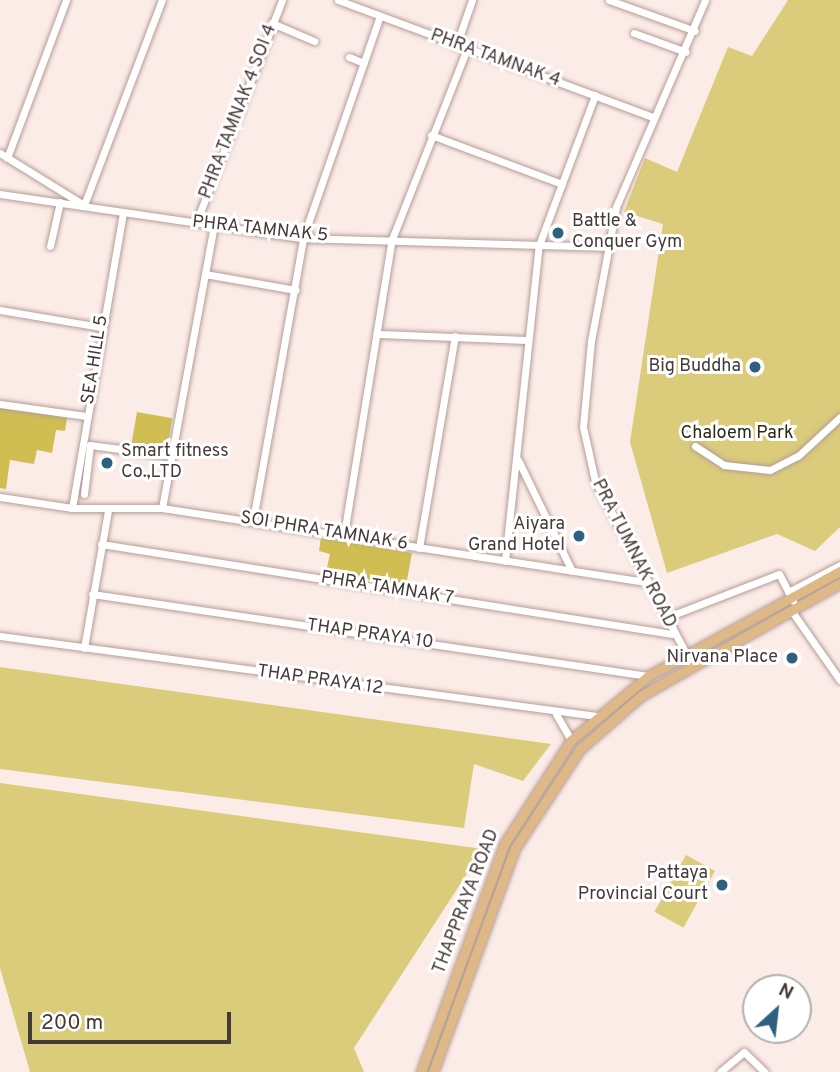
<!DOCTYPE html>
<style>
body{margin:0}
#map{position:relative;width:840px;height:1072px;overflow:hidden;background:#fcece8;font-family:Overpass,sans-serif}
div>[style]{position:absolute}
.green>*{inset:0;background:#dacc7b;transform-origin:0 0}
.forest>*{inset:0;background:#d0be53;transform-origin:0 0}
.roads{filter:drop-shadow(0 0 2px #b59d96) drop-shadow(0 0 2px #b59d96)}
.minor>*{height:7px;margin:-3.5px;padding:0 3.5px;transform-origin:3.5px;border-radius:3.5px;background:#fff}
.major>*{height:9px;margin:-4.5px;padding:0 4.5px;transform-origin:4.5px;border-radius:4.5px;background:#dfb888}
.dots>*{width:19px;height:19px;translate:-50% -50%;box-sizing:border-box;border:4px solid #fff;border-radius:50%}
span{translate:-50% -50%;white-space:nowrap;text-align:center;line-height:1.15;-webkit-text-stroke:6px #fff;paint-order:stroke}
.street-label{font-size:18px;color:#443a37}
.poi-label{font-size:18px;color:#443a37}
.left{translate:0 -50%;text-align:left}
.right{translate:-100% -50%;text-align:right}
.park-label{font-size:18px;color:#2d2a17}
.north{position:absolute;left:742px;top:974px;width:70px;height:70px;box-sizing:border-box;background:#fff;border:2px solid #b4b0af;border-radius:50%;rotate:27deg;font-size:19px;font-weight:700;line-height:28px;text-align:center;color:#443a37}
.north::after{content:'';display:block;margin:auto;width:24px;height:32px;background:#2f607e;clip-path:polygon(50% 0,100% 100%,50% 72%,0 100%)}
.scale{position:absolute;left:28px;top:1012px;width:203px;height:32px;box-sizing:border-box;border:4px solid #443a37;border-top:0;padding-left:9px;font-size:21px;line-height:24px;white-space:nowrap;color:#443a37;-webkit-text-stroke:5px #fff;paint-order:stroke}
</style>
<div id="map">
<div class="green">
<i style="clip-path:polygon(788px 0,840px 0,840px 527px,815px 551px,777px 534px,667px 573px,630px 442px,663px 224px,624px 212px,645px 158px,677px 172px,728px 47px,752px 56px)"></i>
<i style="clip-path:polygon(0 667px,551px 744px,523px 781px,474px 764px,464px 828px,0 769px)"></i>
<i style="clip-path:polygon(0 783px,483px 849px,354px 1048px,364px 1072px,30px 1072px,0 968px)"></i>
<i style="left:686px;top:855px;width:33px;height:65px;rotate:29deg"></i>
</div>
<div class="forest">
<i style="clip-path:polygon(0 407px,67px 418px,65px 431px,56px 430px,52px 453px,37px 450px,34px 464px,10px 460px,6px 489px,0 488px)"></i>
<i style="left:137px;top:412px;width:36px;height:32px;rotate:10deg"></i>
<i style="clip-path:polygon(321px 537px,412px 553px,406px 586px,326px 572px,330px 554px,319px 551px)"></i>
</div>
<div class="roads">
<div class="minor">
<i style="left:338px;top:0;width:336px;rotate:20.4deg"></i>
<i style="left:609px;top:0;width:91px;rotate:19.8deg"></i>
<i style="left:272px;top:23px;width:46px;rotate:23.2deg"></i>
<i style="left:634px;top:33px;width:55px;rotate:20.1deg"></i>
<i style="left:456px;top:46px;width:49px;rotate:-70.8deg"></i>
<i style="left:349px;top:57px;width:16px;rotate:22deg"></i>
<i style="left:431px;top:135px;width:140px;rotate:20.5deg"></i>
<i style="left:0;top:153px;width:99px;rotate:31.8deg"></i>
<i style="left:84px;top:205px;width:219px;rotate:-69.2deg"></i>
<i style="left:7px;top:158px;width:169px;rotate:-69.5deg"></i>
<i style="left:0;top:194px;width:306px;rotate:8.3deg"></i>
<i style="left:303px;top:238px;width:303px;rotate:1.7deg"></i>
<i style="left:196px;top:223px;width:239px;rotate:-68.9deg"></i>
<i style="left:50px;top:246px;width:45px;rotate:-77.2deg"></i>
<i style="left:205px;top:274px;width:92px;rotate:10deg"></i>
<i style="left:0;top:310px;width:101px;rotate:9.6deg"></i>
<i style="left:378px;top:334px;width:150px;rotate:2.3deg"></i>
<i style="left:0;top:404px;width:87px;rotate:7.9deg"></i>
<i style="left:695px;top:446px;width:35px;rotate:33deg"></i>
<i style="left:724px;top:465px;width:46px;rotate:6.2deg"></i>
<i style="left:770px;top:470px;width:31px;rotate:-27deg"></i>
<i style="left:798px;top:456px;width:57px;rotate:-42.9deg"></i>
<i style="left:518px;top:460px;width:123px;rotate:64.1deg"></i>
<i style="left:84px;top:494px;width:49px;rotate:-83deg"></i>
<i style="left:90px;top:445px;width:83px;rotate:7.6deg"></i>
<i style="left:0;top:497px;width:73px;rotate:8.7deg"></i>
<i style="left:72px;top:508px;width:90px"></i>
<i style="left:162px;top:508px;width:491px;rotate:8.7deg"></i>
<i style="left:72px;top:508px;width:300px;rotate:-80.2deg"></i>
<i style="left:162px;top:508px;width:287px;rotate:-79.6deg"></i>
<i style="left:253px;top:520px;width:286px;rotate:-79.9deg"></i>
<i style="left:303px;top:238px;width:235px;rotate:-70.9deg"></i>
<i style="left:344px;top:534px;width:299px;rotate:-80.8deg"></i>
<i style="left:392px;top:239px;width:204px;rotate:-68.5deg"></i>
<i style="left:101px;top:544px;width:578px;rotate:8.96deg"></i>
<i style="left:419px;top:548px;width:215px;rotate:-80.4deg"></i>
<i style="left:505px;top:561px;width:318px;rotate:-83.9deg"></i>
<i style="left:539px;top:245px;width:160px;rotate:-69.5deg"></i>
<i style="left:788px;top:592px;width:59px;rotate:-27.4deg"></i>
<i style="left:92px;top:594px;width:562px;rotate:8.39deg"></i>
<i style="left:793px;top:613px;width:82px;rotate:55deg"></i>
<i style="left:665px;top:618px;width:122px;rotate:-21.1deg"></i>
<i style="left:779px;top:574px;width:30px;rotate:62deg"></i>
<i style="left:0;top:636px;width:602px;rotate:7.63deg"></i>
<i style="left:84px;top:648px;width:140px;rotate:-80.1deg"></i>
<i style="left:692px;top:665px;width:208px;rotate:-117.8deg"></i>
<i style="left:595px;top:481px;width:55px;rotate:-102.5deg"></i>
<i style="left:583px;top:427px;width:86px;rotate:-84.7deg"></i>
<i style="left:591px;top:341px;width:136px;rotate:-79.4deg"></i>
<i style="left:616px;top:207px;width:225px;rotate:-66.7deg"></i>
<i style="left:556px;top:714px;width:30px;rotate:60deg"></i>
<i style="left:720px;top:1072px;width:31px;rotate:-40deg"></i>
<i style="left:744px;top:1052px;width:29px;rotate:44deg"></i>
</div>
<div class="major">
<i style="left:421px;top:1072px;width:244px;rotate:-69.9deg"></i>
<i style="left:505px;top:843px;width:122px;rotate:-57.3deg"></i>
<i style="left:571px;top:740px;width:100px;rotate:-39.7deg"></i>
<i style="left:648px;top:676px;width:219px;rotate:-28.7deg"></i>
<i style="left:433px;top:1072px;width:239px;rotate:-69.9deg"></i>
<i style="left:515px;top:848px;width:118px;rotate:-56.7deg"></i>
<i style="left:580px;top:749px;width:82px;rotate:-41.1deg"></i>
<i style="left:642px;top:695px;width:227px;rotate:-29.5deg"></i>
</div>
</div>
<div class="dots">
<i style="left:558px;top:233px;background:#2f607e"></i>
<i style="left:755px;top:367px;background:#2f607e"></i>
<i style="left:107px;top:463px;background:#2f607e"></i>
<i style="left:579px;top:536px;background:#2f607e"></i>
<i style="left:792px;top:658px;background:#2f607e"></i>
<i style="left:722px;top:885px;background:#2f607e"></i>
</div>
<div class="street-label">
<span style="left:495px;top:59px;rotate:20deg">PHRA TAMNAK 4</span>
<span style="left:239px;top:112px;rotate:-69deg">PHRA TAMNAK 4 SOI 4</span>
<span style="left:260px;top:230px;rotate:6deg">PHRA TAMNAK 5</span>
<span style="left:96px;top:360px;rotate:-81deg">SEA HILL 5</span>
<span style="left:324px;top:532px;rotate:9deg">SOI PHRA TAMNAK 6</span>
<span style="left:633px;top:554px;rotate:63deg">PRA TUMNAK ROAD</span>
<span style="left:387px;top:589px;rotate:9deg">PHRA TAMNAK 7</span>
<span style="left:370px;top:635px;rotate:8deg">THAP PRAYA 10</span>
<span style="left:320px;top:681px;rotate:8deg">THAP PRAYA 12</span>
<span style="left:467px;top:902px;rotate:-69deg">THAPPRAYA ROAD</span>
</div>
<div class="poi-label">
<span class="left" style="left:572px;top:233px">Battle &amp;<br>Conquer Gym</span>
<span class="right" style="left:741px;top:367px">Big Buddha</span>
<span class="left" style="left:121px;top:463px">Smart fitness<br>Co.,LTD</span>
<span class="right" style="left:565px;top:536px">Aiyara<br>Grand Hotel</span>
<span class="right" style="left:778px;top:658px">Nirvana Place</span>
<span class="right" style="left:708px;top:885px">Pattaya<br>Provincial Court</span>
</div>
<div class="park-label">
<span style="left:737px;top:434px">Chaloem Park</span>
</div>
<div class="north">N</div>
<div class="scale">200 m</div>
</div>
